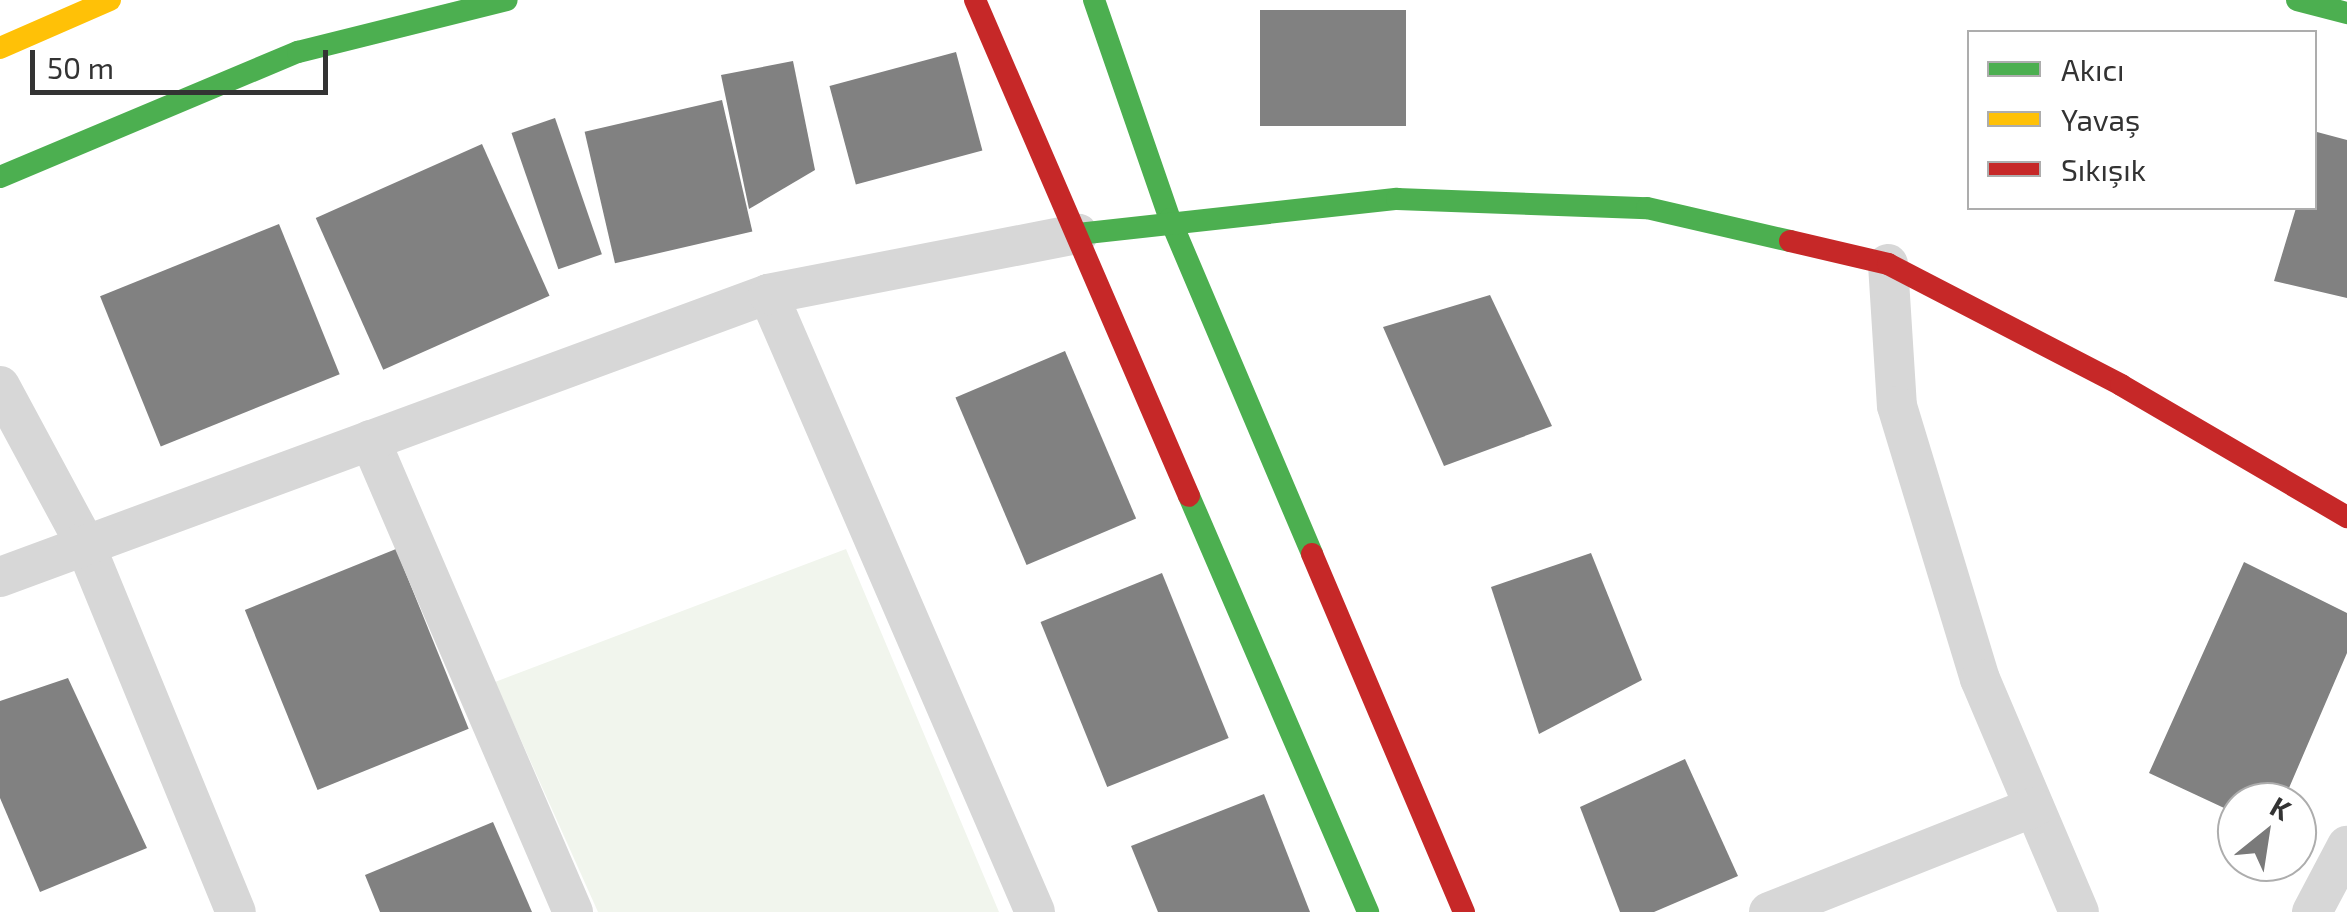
<!DOCTYPE html>
<meta charset="utf-8">
<style>
body{margin:0}
#map{position:relative;width:2347px;height:912px;overflow:hidden;background:#fff;font-family:"Exo 2",sans-serif}
div>[style]{position:absolute}
.green>*{inset:0;background:#f1f5ed}
.building>*{inset:0;background:#818181;transform-origin:0 0}
.street>*{height:40px;margin:-20px;padding:0 20px;transform-origin:20px;border-radius:20px;background:#d7d7d7}
.fast>*{height:22px;margin:-11px;padding:0 11px;transform-origin:11px;border-radius:11px;background:#4caf50}
.slow>*{height:22px;margin:-11px;padding:0 11px;transform-origin:11px;border-radius:11px;background:#ffc107}
.jam>*{height:22px;margin:-11px;padding:0 11px;transform-origin:11px;border-radius:11px;background:#c62828}
span{translate:-50% -50%;white-space:nowrap;text-align:center;line-height:1.15;-webkit-text-stroke:10px #fff;paint-order:stroke}
.legend{position:absolute;left:1967px;top:30px;width:350px;height:180px;box-sizing:border-box;background:#fff;border:2px solid #adadad;margin:0;padding:12px 18px;list-style:none;font-size:30px;color:#333}
.legend li{display:flex;align-items:center;gap:20px;height:50px}
.legend b{width:50px;border:2px solid #adadad}
.north{position:absolute;left:2217px;top:782px;width:100px;height:100px;box-sizing:border-box;background:#fff;border:2px solid #adadad;border-radius:50%;rotate:30deg;font-size:28px;font-weight:700;line-height:40px;text-align:center;color:#333}
.north::after{content:'';display:block;margin:auto;width:35px;height:45px;background:#7a7a7a;clip-path:polygon(50% 0,100% 100%,50% 72%,0 100%)}
.scale{position:absolute;left:30px;top:50px;width:298px;height:45px;box-sizing:border-box;border:5px solid #333;border-top:0;padding-left:12px;font-size:30px;line-height:35px;white-space:nowrap;color:#333;-webkit-text-stroke:8px #fff;paint-order:stroke}
</style>
<div id="map">
<div class="green">
<i style="clip-path:polygon(846px 549px,999px 912px,598px 912px,495px 682px)"></i>
</div>
<div class="building">
<i style="left:1260px;top:10px;width:146px;height:116px"></i>
<i style="left:956px;top:52px;width:102px;height:131px;rotate:75deg"></i>
<i style="clip-path:polygon(793px 61px,815px 170px,749px 209px,721px 75px)"></i>
<i style="left:722px;top:100px;width:135px;height:141px;rotate:77deg"></i>
<i style="left:555px;top:118px;width:144px;height:46px;rotate:71deg"></i>
<i style="clip-path:polygon(2317px 132px,2347px 140px,2347px 298px,2274px 281px,2296px 208px,2314px 208px)"></i>
<i style="left:482px;top:144px;width:166px;height:182px;rotate:66deg"></i>
<i style="left:279px;top:224px;width:162px;height:193px;rotate:68deg"></i>
<i style="clip-path:polygon(1490px 295px,1552px 426px,1444px 466px,1383px 327px)"></i>
<i style="left:1065px;top:351px;width:182px;height:119px;rotate:67deg"></i>
<i style="left:396px;top:549px;width:194px;height:163px;rotate:68deg"></i>
<i style="clip-path:polygon(1591px 553px,1642px 680px,1539px 734px,1491px 587px)"></i>
<i style="clip-path:polygon(2244px 562px,2347px 613px,2347px 653px,2283px 802px,2237px 802px,2237px 814px,2149px 773px)"></i>
<i style="left:1162px;top:573px;width:178px;height:131px;rotate:68deg"></i>
<i style="clip-path:polygon(68px 678px,147px 848px,40px 892px,0 798px,0 701px)"></i>
<i style="clip-path:polygon(1685px 759px,1738px 876px,1654px 912px,1620px 912px,1580px 807px)"></i>
<i style="clip-path:polygon(1264px 794px,1310px 912px,1158px 912px,1131px 846px)"></i>
<i style="clip-path:polygon(493px 822px,532px 912px,380px 912px,365px 875px)"></i>
</div>
<div class="street">
<i style="left:1888px;top:264px;width:142px;rotate:86.4deg"></i>
<i style="left:1897px;top:406px;width:285px;rotate:73.1deg"></i>
<i style="left:1980px;top:679px;width:253px;rotate:67deg"></i>
<i style="left:768px;top:294px;width:673px;rotate:66.63deg"></i>
<i style="left:0;top:386px;width:177px;rotate:61.7deg"></i>
<i style="left:84px;top:542px;width:400px;rotate:67.7deg"></i>
<i style="left:370px;top:440px;width:514px;rotate:66.73deg"></i>
<i style="left:0;top:577px;width:818px;rotate:-20.23deg"></i>
<i style="left:768px;top:294px;width:316px;rotate:-11deg"></i>
<i style="left:1769px;top:912px;width:285px;rotate:-21.6deg"></i>
<i style="left:2312px;top:912px;width:75px;rotate:-62.1deg"></i>
</div>
<div class="fast">
<i style="left:1094px;top:0;width:232px;rotate:70.9deg"></i>
<i style="left:1170px;top:219px;width:364px;rotate:67deg"></i>
<i style="left:2297px;top:0;width:52px;rotate:14.6deg"></i>
<i style="left:0;top:177px;width:323px;rotate:-22.8deg"></i>
<i style="left:298px;top:52px;width:215px;rotate:-14deg"></i>
<i style="left:1078px;top:234px;width:321px;rotate:-6.3deg"></i>
<i style="left:1397px;top:199px;width:250px;rotate:2.1deg"></i>
<i style="left:1647px;top:208px;width:147px;rotate:13deg"></i>
<i style="left:1189px;top:496px;width:453px;rotate:66.7deg"></i>
</div>
<div class="slow">
<i style="left:0;top:48px;width:120px;rotate:-23.6deg"></i>
</div>
<div class="jam">
<i style="left:975px;top:0;width:540px;rotate:66.66deg"></i>
<i style="left:1790px;top:241px;width:101px;rotate:13.2deg"></i>
<i style="left:1888px;top:264px;width:263px;rotate:27.4deg"></i>
<i style="left:2121px;top:385px;width:262px;rotate:30.3deg"></i>
<i style="left:1312px;top:554px;width:389px;rotate:67deg"></i>
</div>
<ul class="legend">
<li><b style="height:12px;background:#4caf50"></b>Akıcı</li>
<li><b style="height:12px;background:#ffc107"></b>Yavaş</li>
<li><b style="height:12px;background:#c62828"></b>Sıkışık</li>
</ul>
<div class="north">K</div>
<div class="scale">50 m</div>
</div>
